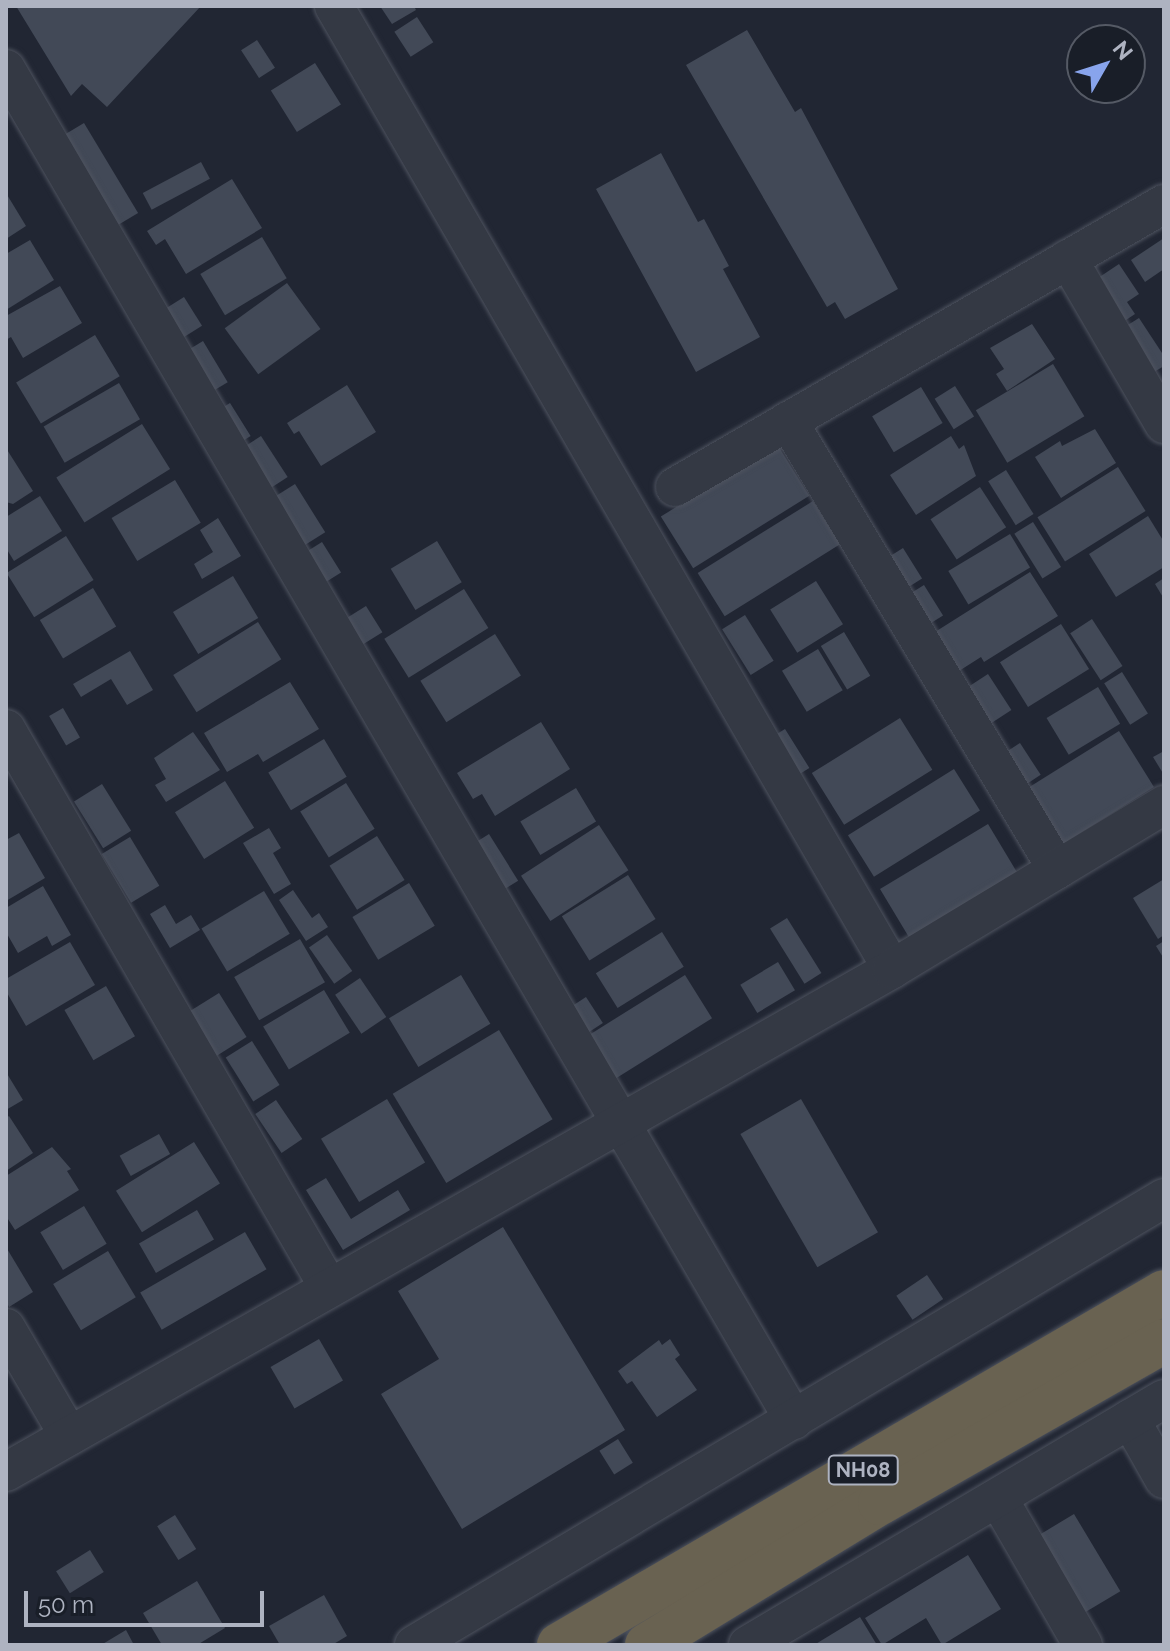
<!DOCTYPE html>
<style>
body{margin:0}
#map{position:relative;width:1170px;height:1651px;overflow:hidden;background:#212633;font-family:Raleway,sans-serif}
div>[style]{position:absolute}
.building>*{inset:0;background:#424957;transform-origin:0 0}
.roads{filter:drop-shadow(0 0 2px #4e535f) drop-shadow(0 0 2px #4e535f)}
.street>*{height:38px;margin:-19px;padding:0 19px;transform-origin:19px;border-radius:19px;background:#343944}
.highway>*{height:44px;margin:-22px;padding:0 22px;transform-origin:22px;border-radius:22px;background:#696251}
span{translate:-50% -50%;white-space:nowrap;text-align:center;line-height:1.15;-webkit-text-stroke:6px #191e28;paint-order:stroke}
.shield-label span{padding:2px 6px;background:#191e28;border:2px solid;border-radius:6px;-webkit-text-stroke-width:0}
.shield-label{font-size:20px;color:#aeb3c1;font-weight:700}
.frame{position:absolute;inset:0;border:8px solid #aeb3c1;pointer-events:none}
.north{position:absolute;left:1066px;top:24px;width:80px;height:80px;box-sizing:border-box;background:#191e28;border:2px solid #555a65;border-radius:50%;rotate:51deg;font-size:22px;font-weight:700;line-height:32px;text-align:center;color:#aeb3c1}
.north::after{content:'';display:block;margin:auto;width:28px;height:36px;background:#88a4ec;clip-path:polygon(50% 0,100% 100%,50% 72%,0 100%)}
.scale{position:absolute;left:24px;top:1591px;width:240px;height:36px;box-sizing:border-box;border:4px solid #aeb3c1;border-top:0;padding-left:10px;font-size:24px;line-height:28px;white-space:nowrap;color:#aeb3c1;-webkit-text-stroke:6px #191e28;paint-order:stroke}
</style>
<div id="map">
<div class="building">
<i style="clip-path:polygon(16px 6px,201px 6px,107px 107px,82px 84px,71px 96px)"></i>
<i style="clip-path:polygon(380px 6px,414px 6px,416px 10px,392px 24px)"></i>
<i style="left:417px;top:17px;width:30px;height:27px;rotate:57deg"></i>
<i style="clip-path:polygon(747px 30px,795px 112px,801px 108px,898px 289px,845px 319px,835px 302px,827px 307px,686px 65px)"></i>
<i style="left:257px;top:40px;width:33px;height:19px;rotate:57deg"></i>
<i style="left:315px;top:63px;width:49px;height:52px;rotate:58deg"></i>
<i style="left:84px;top:123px;width:105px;height:38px;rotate:59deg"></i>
<i style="clip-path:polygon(661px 153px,698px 222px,704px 219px,729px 266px,723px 269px,760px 337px,696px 372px,596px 189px)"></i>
<i style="left:201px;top:162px;width:19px;height:66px;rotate:62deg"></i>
<i style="clip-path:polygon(232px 179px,262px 228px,186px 274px,165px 239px,156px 245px,147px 231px)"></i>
<i style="clip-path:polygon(6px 193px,26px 226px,6px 239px)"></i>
<i style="left:262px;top:237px;width:48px;height:72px;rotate:59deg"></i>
<i style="clip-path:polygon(1164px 238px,1164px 269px,1145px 282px,1131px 260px)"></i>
<i style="clip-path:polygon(30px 240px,54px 280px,6px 310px,6px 254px)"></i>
<i style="clip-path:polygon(1119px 264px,1139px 294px,1127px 302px,1135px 314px,1117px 326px,1089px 284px)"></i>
<i style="left:287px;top:283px;width:57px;height:77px;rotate:54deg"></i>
<i style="clip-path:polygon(60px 286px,82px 323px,23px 358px,11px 337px,6px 340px,6px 316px)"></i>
<i style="left:184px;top:297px;width:34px;height:31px;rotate:58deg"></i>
<i style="clip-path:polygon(1139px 318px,1164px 356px,1164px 366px,1144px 378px,1115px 333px)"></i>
<i style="clip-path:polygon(1032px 324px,1055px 359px,1007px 391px,996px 374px,1004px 369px,990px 348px)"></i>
<i style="left:95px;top:335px;width:48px;height:92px;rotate:59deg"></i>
<i style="left:203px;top:341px;width:48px;height:26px;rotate:59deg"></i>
<i style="left:1053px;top:364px;width:61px;height:90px;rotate:59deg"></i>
<i style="left:119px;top:383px;width:42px;height:87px;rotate:60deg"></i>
<i style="clip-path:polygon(347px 385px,376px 432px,321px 466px,299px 431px,294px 434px,287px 423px)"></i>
<i style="left:955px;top:386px;width:36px;height:24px;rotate:58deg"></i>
<i style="left:921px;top:387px;width:42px;height:57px;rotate:59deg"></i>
<i style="left:230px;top:403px;width:39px;height:27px;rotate:58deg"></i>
<i style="left:142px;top:424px;width:53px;height:101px;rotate:58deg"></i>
<i style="clip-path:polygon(1095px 429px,1116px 463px,1061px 498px,1035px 457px,1060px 441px,1062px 446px)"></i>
<i style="left:261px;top:436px;width:49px;height:27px;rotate:57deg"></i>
<i style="clip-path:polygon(951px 436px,959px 449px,964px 445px,976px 476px,916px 515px,890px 475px)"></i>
<i style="left:777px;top:444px;width:61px;height:137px;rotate:58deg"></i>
<i style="clip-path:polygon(6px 448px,33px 491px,13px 504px,6px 502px)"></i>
<i style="left:1118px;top:467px;width:52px;height:95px;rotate:58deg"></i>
<i style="left:1006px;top:470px;width:52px;height:21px;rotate:58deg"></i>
<i style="left:175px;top:480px;width:50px;height:74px;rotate:59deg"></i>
<i style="left:295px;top:484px;width:57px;height:30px;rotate:58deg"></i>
<i style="left:980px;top:487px;width:48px;height:59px;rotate:57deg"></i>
<i style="clip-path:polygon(40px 496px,62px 531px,14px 561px,6px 548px,6px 517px)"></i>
<i style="left:813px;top:501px;width:51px;height:136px;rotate:58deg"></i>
<i style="clip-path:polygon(1148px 516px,1164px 542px,1164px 567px,1116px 597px,1089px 554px)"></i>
<i style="clip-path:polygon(218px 518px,241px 556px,202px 579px,194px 564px,213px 552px,200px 530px)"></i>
<i style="left:1033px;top:522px;width:53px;height:22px;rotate:58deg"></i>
<i style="left:1010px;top:534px;width:39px;height:72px;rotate:59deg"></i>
<i style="left:66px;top:536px;width:52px;height:70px;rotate:58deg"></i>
<i style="left:437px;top:541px;width:48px;height:54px;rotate:59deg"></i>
<i style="left:322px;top:542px;width:36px;height:24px;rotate:58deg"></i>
<i style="left:903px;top:548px;width:36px;height:23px;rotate:58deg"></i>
<i style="clip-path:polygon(1030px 572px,1058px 616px,984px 662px,981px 657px,959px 671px,935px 632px)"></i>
<i style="left:233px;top:576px;width:49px;height:70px;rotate:59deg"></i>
<i style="clip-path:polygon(1164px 578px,1164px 599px,1155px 584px)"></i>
<i style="left:816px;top:581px;width:51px;height:54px;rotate:58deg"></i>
<i style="left:924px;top:585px;width:36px;height:26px;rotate:58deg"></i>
<i style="left:93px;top:588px;width:45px;height:62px;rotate:59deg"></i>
<i style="left:464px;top:589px;width:46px;height:94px;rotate:58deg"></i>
<i style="left:366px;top:606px;width:31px;height:27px;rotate:58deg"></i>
<i style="left:745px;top:615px;width:54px;height:27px;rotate:58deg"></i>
<i style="left:1092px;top:619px;width:56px;height:26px;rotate:57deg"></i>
<i style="left:258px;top:622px;width:44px;height:100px;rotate:58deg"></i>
<i style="left:1061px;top:624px;width:53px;height:72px;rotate:58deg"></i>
<i style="left:844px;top:632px;width:51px;height:27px;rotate:59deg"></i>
<i style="left:495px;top:634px;width:49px;height:88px;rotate:58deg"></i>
<i style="left:818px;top:649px;width:48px;height:42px;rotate:59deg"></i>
<i style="clip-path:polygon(130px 651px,153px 690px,127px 705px,111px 679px,81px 697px,73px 684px)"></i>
<i style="left:1122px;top:672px;width:49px;height:21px;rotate:58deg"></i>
<i style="left:988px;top:674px;width:43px;height:27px;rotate:57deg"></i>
<i style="clip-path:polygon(290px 682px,319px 729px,263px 762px,258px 754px,227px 772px,204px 733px)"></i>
<i style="left:1098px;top:687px;width:43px;height:60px;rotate:59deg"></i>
<i style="left:63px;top:708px;width:34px;height:16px;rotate:60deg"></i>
<i style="left:900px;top:718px;width:61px;height:104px;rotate:58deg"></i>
<i style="clip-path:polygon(541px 722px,570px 769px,495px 816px,482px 794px,473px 799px,457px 773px)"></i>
<i style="left:785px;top:729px;width:46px;height:20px;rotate:58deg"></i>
<i style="left:1119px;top:731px;width:66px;height:116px;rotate:58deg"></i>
<i style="clip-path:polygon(193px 732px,220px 770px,166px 802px,155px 785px,166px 779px,154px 758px)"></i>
<i style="left:324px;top:739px;width:44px;height:65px;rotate:59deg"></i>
<i style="left:1020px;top:743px;width:38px;height:23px;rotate:57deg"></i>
<i style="clip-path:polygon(1164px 751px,1164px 775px,1153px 757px)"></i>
<i style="left:954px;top:769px;width:49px;height:125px;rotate:58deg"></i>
<i style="left:225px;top:781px;width:55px;height:59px;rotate:58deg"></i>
<i style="left:346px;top:783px;width:54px;height:54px;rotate:58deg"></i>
<i style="left:102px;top:784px;width:55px;height:33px;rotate:58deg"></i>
<i style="left:576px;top:788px;width:39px;height:65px;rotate:59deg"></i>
<i style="left:988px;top:824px;width:56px;height:126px;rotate:59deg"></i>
<i style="left:599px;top:825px;width:54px;height:93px;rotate:57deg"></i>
<i style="clip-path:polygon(269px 828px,281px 848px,273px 853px,291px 884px,274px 894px,243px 843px)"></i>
<i style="clip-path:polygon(19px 833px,45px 878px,6px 901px,6px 840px)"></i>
<i style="left:489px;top:834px;width:55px;height:22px;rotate:58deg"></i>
<i style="left:377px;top:836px;width:52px;height:56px;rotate:58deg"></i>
<i style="left:130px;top:837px;width:57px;height:33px;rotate:59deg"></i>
<i style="left:628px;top:875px;width:52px;height:78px;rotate:58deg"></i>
<i style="clip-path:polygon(1164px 879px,1164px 935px,1158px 939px,1133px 898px)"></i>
<i style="left:409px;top:883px;width:50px;height:66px;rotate:59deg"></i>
<i style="clip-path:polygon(43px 886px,71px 935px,52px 946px,47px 936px,18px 953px,6px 932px,6px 908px)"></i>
<i style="clip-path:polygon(293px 890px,312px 918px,319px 913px,328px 927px,306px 941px,279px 900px)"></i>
<i style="left:264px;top:891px;width:50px;height:73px;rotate:59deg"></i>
<i style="clip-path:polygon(165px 905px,176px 924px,191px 915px,200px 930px,170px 948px,150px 914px)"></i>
<i style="left:787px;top:918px;width:65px;height:20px;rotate:58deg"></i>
<i style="left:662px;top:932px;width:41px;height:78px;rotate:58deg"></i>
<i style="left:327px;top:935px;width:44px;height:22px;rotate:55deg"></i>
<i style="left:300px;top:939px;width:50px;height:76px;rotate:60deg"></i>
<i style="clip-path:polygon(1164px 941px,1164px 959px,1156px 946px)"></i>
<i style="clip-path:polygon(70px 942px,95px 985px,26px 1026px,6px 991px,6px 979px)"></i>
<i style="left:778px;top:962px;width:33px;height:44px;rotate:59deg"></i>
<i style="left:461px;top:975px;width:57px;height:84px;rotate:59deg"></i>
<i style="left:685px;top:975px;width:51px;height:123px;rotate:58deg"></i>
<i style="left:360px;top:978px;width:47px;height:30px;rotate:56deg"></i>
<i style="left:106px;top:986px;width:58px;height:48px;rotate:60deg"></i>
<i style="left:324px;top:990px;width:50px;height:71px;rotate:59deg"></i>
<i style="left:219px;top:993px;width:52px;height:36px;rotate:58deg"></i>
<i style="left:586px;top:997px;width:31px;height:21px;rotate:57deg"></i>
<i style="left:499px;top:1030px;width:104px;height:124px;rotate:59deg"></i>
<i style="left:252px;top:1041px;width:52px;height:31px;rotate:58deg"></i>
<i style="clip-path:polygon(6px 1072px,23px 1100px,6px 1110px)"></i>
<i style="left:387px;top:1099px;width:74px;height:77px;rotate:59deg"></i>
<i style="left:801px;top:1099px;width:154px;height:70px;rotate:60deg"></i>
<i style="left:276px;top:1100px;width:47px;height:25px;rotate:56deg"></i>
<i style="clip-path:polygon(9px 1116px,33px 1153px,6px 1171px,6px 1118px)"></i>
<i style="left:159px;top:1134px;width:23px;height:45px;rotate:61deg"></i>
<i style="left:194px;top:1142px;width:49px;height:92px;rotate:58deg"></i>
<i style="clip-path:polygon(52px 1147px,71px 1169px,67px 1171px,79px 1190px,15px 1230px,6px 1216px,6px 1176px)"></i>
<i style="clip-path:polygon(326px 1178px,351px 1219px,398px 1190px,410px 1210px,343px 1250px,306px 1190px)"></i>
<i style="left:84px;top:1206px;width:44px;height:51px;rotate:59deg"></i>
<i style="left:197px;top:1210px;width:34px;height:67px;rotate:60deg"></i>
<i style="clip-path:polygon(503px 1227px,625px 1430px,462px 1529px,381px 1394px,439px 1359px,398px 1291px)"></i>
<i style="left:245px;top:1232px;width:43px;height:121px;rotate:60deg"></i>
<i style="clip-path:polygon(6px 1247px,33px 1292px,9px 1307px,6px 1301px)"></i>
<i style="left:108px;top:1251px;width:54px;height:64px;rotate:59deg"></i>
<i style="left:927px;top:1275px;width:29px;height:37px;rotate:56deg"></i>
<i style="left:319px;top:1339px;width:48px;height:56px;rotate:60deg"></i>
<i style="clip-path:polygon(670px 1339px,680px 1355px,675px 1359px,697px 1390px,657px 1417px,632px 1381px,627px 1384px,618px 1371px,659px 1340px,662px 1345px)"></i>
<i style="left:618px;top:1439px;width:28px;height:22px;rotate:58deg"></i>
<i style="left:1074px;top:1514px;width:90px;height:46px;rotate:59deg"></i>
<i style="left:175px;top:1515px;width:40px;height:21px;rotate:58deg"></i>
<i style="left:90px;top:1550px;width:26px;height:40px;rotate:58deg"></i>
<i style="clip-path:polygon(968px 1555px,1001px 1609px,942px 1645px,926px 1618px,882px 1645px,865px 1618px)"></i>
<i style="clip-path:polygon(197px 1581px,225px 1628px,197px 1645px,162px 1645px,143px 1613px)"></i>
<i style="clip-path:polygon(324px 1595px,347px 1636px,332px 1645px,280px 1645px,269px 1626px)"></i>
<i style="clip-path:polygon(860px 1617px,877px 1645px,814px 1645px)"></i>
<i style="clip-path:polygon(126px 1630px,134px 1645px,101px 1645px)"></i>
</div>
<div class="roads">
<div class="street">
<i style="left:334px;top:6px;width:1113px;rotate:59.91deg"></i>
<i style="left:6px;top:69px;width:1564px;rotate:59.75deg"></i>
<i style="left:1068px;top:259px;width:191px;rotate:59.8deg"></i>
<i style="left:788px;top:421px;width:523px;rotate:59.02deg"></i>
<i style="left:675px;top:487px;width:565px;rotate:-30.06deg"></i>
<i style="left:6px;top:729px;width:643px;rotate:59.97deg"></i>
<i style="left:6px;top:1328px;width:125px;rotate:59.7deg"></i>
<i style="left:1130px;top:1419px;width:69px;rotate:60.5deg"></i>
<i style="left:6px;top:1472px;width:1019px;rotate:-29.58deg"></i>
<i style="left:892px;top:969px;width:318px;rotate:-31.1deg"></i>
<i style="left:998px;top:1498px;width:170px;rotate:60deg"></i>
<i style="left:414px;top:1645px;width:873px;rotate:-30.79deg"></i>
<i style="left:748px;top:1645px;width:483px;rotate:-30.6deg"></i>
</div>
<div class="highway">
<i style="left:559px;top:1645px;width:700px;rotate:-30.26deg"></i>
<i style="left:647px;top:1645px;width:273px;rotate:-31.4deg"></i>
<i style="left:880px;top:1503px;width:327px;rotate:-29.7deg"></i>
</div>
</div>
<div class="shield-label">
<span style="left:863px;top:1470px">NH08</span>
</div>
<div class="frame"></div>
<div class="north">N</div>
<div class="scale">50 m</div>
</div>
